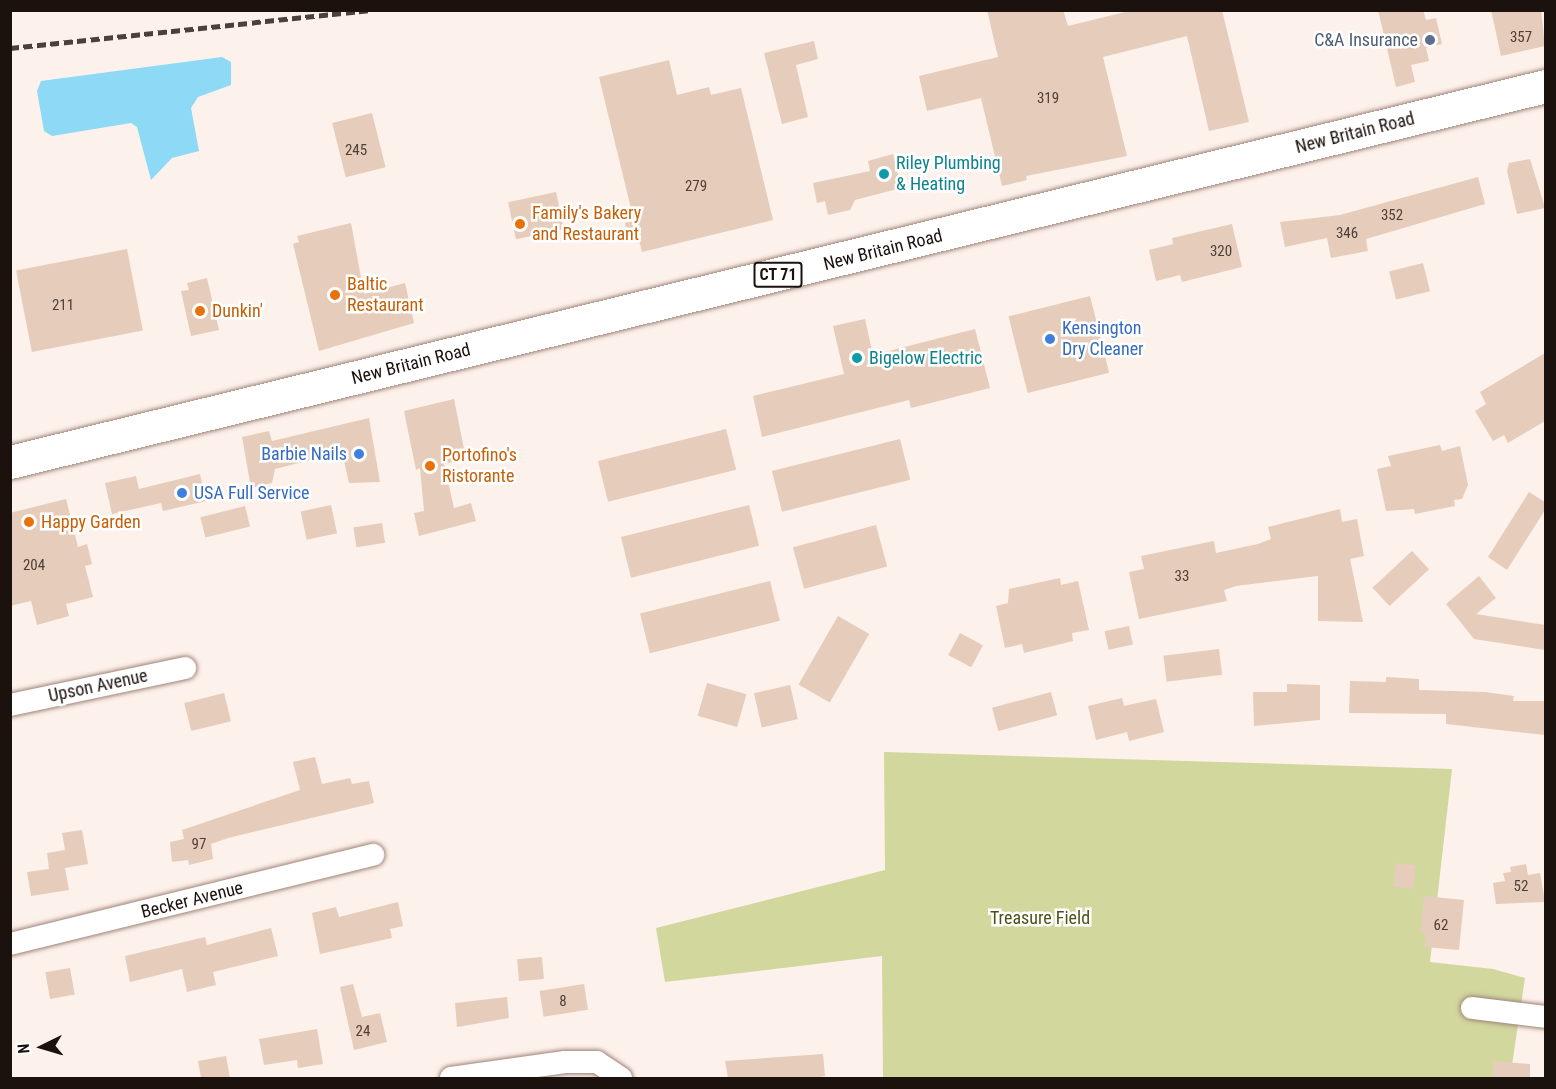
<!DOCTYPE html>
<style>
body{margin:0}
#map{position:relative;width:1556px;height:1089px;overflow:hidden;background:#fdf1eb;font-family:"Roboto Condensed",sans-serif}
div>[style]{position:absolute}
.green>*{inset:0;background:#d1d79d}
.water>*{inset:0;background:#8dd9f6}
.building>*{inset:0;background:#e6ccba;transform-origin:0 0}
.roads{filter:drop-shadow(0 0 2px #9f8478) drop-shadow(0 0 2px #9f8478)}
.minor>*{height:22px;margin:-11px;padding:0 11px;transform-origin:11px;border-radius:11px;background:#fff}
.primary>*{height:33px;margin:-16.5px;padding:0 16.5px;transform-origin:16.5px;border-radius:16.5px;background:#fff}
.rail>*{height:4.5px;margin-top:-2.25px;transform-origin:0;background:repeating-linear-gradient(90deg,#4b403b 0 9px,transparent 0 13.5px)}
.dots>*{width:16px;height:16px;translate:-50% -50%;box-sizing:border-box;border:3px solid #fff;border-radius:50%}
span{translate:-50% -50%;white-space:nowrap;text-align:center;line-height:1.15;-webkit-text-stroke:5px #fff;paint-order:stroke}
.number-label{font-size:15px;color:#4e4038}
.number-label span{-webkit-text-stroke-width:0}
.shield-label span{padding:2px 4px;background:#fff;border:2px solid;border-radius:4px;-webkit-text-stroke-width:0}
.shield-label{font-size:16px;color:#1c120d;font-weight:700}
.service-label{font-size:18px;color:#4e5e75}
.right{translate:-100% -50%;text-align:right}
.street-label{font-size:18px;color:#1c120d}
.culture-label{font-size:18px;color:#0d838f}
.left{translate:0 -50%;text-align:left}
.food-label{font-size:18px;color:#c56008}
.shop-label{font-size:18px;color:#366cbe}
.park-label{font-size:18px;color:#4e5215}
.frame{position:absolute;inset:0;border:12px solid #1c120d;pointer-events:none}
.north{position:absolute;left:12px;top:1017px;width:60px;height:60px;-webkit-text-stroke:4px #fff;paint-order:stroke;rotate:265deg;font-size:16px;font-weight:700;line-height:24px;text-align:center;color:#1c120d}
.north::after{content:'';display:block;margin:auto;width:21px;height:27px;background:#1c120d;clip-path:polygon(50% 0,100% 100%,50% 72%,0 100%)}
</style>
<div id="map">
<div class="green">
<i style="clip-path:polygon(884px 752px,1452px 769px,1430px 962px,1493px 969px,1525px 978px,1510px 1078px,883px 1078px,882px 956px,665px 982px,656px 928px,885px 870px)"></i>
</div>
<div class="water">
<i style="clip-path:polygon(222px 57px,231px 62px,231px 85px,198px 97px,191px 108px,199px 151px,172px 158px,151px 180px,137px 127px,131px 123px,52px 136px,44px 131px,37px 91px,41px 81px)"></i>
</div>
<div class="building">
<i style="clip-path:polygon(987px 10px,1063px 10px,1068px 26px,1133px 10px,1222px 10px,1249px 122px,1209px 131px,1187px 36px,1103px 57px,1127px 156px,1026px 176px,1027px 180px,1002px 186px,981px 98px,927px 111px,919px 76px,998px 57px)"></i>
<i style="clip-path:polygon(1378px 10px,1423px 10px,1426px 20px,1436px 18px,1442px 44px,1426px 48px,1429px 61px,1411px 65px,1415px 82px,1396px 87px)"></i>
<i style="clip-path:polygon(1491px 10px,1541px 10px,1545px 46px,1501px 56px)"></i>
<i style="clip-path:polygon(814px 41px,818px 59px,796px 65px,808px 117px,782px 124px,764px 53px)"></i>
<i style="clip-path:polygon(669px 60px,677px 95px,709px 87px,711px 95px,741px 88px,773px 220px,642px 252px,638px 236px,628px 238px,625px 223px,634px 221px,599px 77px)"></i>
<i style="left:372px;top:113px;width:56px;height:41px;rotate:76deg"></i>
<i style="clip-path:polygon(893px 154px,901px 188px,855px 200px,850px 210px,828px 215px,825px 201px,817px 203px,813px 183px,870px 171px,868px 161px)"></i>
<i style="clip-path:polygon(1530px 159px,1545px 208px,1517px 214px,1507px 171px,1509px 163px)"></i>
<i style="clip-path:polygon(1478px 177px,1485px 204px,1366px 239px,1368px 251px,1331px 258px,1327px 238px,1285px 247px,1280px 222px,1340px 215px)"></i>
<i style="left:556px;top:192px;width:38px;height:49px;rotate:78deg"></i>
<i style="clip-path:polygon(351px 223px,364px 294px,405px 283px,414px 323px,319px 351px,293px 244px,299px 242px,297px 236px)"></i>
<i style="clip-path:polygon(1232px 224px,1242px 267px,1182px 282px,1180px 275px,1156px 281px,1149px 250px,1173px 244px,1172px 238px)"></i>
<i style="left:127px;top:249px;width:83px;height:113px;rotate:79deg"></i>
<i style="left:1423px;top:263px;width:29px;height:35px;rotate:76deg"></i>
<i style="clip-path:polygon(207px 278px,219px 330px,191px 336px,181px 291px,189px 290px,187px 283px)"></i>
<i style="left:1090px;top:296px;width:79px;height:84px;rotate:76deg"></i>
<i style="clip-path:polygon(865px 319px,873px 355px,975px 329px,990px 388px,911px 408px,909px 400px,762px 437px,753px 396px,844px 374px,833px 326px)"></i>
<i style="clip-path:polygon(1545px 353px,1545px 421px,1508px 443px,1504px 435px,1493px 441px,1475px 411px,1486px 404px,1480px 392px)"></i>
<i style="clip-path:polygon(454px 399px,466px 459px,444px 464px,454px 508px,471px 503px,476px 521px,419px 536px,414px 513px,424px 511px,420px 468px,416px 470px,404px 411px)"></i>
<i style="clip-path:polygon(369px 418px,380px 482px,349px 483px,342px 452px,275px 469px,272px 483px,251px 488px,242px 437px,269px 431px,272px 441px)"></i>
<i style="left:726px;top:429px;width:42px;height:132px;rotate:76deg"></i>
<i style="left:900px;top:439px;width:42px;height:132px;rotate:76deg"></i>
<i style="clip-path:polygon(1440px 445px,1442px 451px,1460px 446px,1468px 485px,1462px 499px,1454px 500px,1455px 506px,1415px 514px,1414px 509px,1386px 511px,1377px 469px,1391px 466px,1388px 456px)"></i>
<i style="clip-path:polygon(200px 474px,206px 501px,163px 511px,161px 503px,112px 514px,105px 483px,136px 476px,139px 489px)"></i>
<i style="clip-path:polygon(1529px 492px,1545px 502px,1545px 510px,1507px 570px,1488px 557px)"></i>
<i style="clip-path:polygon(66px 499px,78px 547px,87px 544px,92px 564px,85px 566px,93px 597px,66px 604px,69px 616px,37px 625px,31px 601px,10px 606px,10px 513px)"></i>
<i style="left:331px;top:505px;width:29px;height:31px;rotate:78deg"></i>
<i style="left:749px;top:505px;width:42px;height:132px;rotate:76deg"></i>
<i style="left:245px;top:506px;width:21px;height:46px;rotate:76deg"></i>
<i style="clip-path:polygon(1340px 509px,1342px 522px,1357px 519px,1364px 556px,1350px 559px,1363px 622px,1318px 621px,1318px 576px,1236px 586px,1224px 590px,1227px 601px,1139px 619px,1129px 572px,1144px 569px,1141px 556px,1214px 541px,1216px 553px,1258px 544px,1271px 539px,1268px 527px)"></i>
<i style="left:382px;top:523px;width:20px;height:29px;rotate:81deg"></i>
<i style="left:876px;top:525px;width:43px;height:86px;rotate:75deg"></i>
<i style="left:1412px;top:551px;width:25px;height:54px;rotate:47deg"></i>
<i style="clip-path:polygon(1479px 576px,1496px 598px,1476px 614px,1545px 625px,1545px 650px,1474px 639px,1446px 604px)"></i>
<i style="clip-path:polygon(1060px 578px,1061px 585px,1078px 581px,1089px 630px,1072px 633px,1073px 641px,1024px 653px,1022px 644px,1005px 648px,996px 606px,1008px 603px,1009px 589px)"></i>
<i style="left:770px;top:581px;width:41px;height:134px;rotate:76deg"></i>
<i style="left:838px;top:616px;width:36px;height:79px;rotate:30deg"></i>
<i style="left:1129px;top:626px;width:19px;height:25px;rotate:78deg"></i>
<i style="left:960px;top:633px;width:26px;height:25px;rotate:28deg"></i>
<i style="left:1219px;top:649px;width:26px;height:56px;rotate:83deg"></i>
<i style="clip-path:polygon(1386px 677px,1419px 679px,1419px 690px,1485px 692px,1514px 696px,1513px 701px,1545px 701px,1545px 735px,1446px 724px,1446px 714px,1349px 713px,1350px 681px,1386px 682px)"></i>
<i style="left:707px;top:683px;width:41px;height:34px;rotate:16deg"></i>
<i style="clip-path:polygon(1287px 684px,1320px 685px,1320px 720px,1254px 726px,1253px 692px,1287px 692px)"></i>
<i style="left:790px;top:685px;width:35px;height:37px;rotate:77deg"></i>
<i style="left:1051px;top:692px;width:24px;height:61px;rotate:75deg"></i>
<i style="left:224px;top:693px;width:29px;height:41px;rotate:76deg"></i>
<i style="clip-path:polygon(1122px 698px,1124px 706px,1156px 699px,1164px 732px,1129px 741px,1127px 732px,1096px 740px,1088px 706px)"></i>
<i style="clip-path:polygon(315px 757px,322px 784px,350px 778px,352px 784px,369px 781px,374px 803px,228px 838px,211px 844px,213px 859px,189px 865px,188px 860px,172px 862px,170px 842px,184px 839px,182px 830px,300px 790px,293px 762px)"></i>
<i style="clip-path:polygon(82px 830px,88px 864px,65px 868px,69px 890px,31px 896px,27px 872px,49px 869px,47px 853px,65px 850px,62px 833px)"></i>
<i style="left:1396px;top:863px;width:20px;height:24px;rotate:6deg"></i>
<i style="clip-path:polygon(1526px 864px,1528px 875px,1540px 873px,1545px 902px,1496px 904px,1493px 883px,1505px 881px,1503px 873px,1511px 872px,1510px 867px)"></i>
<i style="clip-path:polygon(1424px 896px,1464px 900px,1459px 950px,1424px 947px,1425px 933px,1420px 932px)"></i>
<i style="clip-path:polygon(398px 902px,403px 926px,390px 929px,392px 938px,320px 954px,312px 913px,336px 907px,339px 917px)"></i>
<i style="clip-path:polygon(271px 928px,278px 956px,213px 972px,216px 985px,187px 992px,182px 969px,130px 982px,125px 956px,205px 937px,207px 945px)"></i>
<i style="left:542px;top:957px;width:22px;height:25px;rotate:85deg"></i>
<i style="left:70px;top:968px;width:27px;height:25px;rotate:80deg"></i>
<i style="clip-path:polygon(353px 984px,362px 1017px,380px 1013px,387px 1042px,354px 1050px,340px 987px)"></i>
<i style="left:584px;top:984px;width:26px;height:45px;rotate:81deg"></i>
<i style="clip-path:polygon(507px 997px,509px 1018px,457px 1027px,455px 1003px)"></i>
<i style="clip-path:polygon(317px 1029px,323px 1064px,298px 1068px,297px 1060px,264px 1065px,259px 1039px)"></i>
<i style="clip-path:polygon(823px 1054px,825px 1076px,813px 1078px,728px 1078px,725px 1061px)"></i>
<i style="clip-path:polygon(226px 1056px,230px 1078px,201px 1078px,198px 1061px)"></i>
<i style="clip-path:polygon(1493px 1061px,1530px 1064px,1530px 1078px,1492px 1078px)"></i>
</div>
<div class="roads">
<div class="minor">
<i style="left:10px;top:705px;width:179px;rotate:-11.9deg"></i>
<i style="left:10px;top:944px;width:374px;rotate:-13.8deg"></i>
<i style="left:1472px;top:1008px;width:75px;rotate:6.9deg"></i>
<i style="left:451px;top:1078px;width:115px;rotate:-8deg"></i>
<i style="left:565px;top:1062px;width:32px"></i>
<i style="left:597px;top:1062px;width:29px;rotate:34deg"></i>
</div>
<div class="primary">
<i style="left:10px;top:462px;width:1581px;rotate:-13.76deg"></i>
</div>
</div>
<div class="rail">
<i style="left:10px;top:48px;width:363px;rotate:-6deg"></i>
</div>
<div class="dots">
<i style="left:1430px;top:40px;background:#5c6f8a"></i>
<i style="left:884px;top:174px;background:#0f9aa8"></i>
<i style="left:520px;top:224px;background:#e8710a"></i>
<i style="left:335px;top:295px;background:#e8710a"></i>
<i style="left:200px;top:311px;background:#e8710a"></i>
<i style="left:1050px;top:339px;background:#3f7fe0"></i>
<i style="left:857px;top:358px;background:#0f9aa8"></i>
<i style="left:359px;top:454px;background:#3f7fe0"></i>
<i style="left:430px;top:466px;background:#e8710a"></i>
<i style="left:182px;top:493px;background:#3f7fe0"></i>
<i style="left:29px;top:522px;background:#e8710a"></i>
</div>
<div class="number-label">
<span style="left:1521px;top:38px">357</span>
<span style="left:1048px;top:99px">319</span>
<span style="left:356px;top:151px">245</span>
<span style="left:696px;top:187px">279</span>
<span style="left:1392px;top:216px">352</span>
<span style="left:1347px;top:234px">346</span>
<span style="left:1221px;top:252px">320</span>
<span style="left:63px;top:306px">211</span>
<span style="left:34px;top:566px">204</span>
<span style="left:1182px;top:577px">33</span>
<span style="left:199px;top:845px">97</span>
<span style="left:1521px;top:887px">52</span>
<span style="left:1441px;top:926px">62</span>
<span style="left:563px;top:1002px">8</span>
<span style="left:363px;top:1032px">24</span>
</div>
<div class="shield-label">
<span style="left:778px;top:275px">CT 71</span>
</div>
<div class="service-label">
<span class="right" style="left:1418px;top:40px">C&amp;A Insurance</span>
</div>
<div class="street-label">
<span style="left:1355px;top:133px;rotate:-14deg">New Britain Road</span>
<span style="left:883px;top:250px;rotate:-14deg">New Britain Road</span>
<span style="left:411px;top:364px;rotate:-14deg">New Britain Road</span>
<span style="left:98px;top:686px;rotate:-12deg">Upson Avenue</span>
<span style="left:192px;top:900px;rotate:-14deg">Becker Avenue</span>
</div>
<div class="culture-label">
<span class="left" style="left:896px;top:174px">Riley Plumbing<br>&amp; Heating</span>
<span class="left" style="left:869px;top:358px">Bigelow Electric</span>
</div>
<div class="food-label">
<span class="left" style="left:532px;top:224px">Family's Bakery<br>and Restaurant</span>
<span class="left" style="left:347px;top:295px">Baltic<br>Restaurant</span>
<span class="left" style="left:212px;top:311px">Dunkin'</span>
<span class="left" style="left:442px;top:466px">Portofino's<br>Ristorante</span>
<span class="left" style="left:41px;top:522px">Happy Garden</span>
</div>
<div class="shop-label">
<span class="left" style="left:1062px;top:339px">Kensington<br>Dry Cleaner</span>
<span class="right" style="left:347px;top:454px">Barbie Nails</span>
<span class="left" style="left:194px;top:493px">USA Full Service</span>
</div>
<div class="park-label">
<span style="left:1040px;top:918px">Treasure Field</span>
</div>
<div class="frame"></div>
<div class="north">N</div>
</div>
